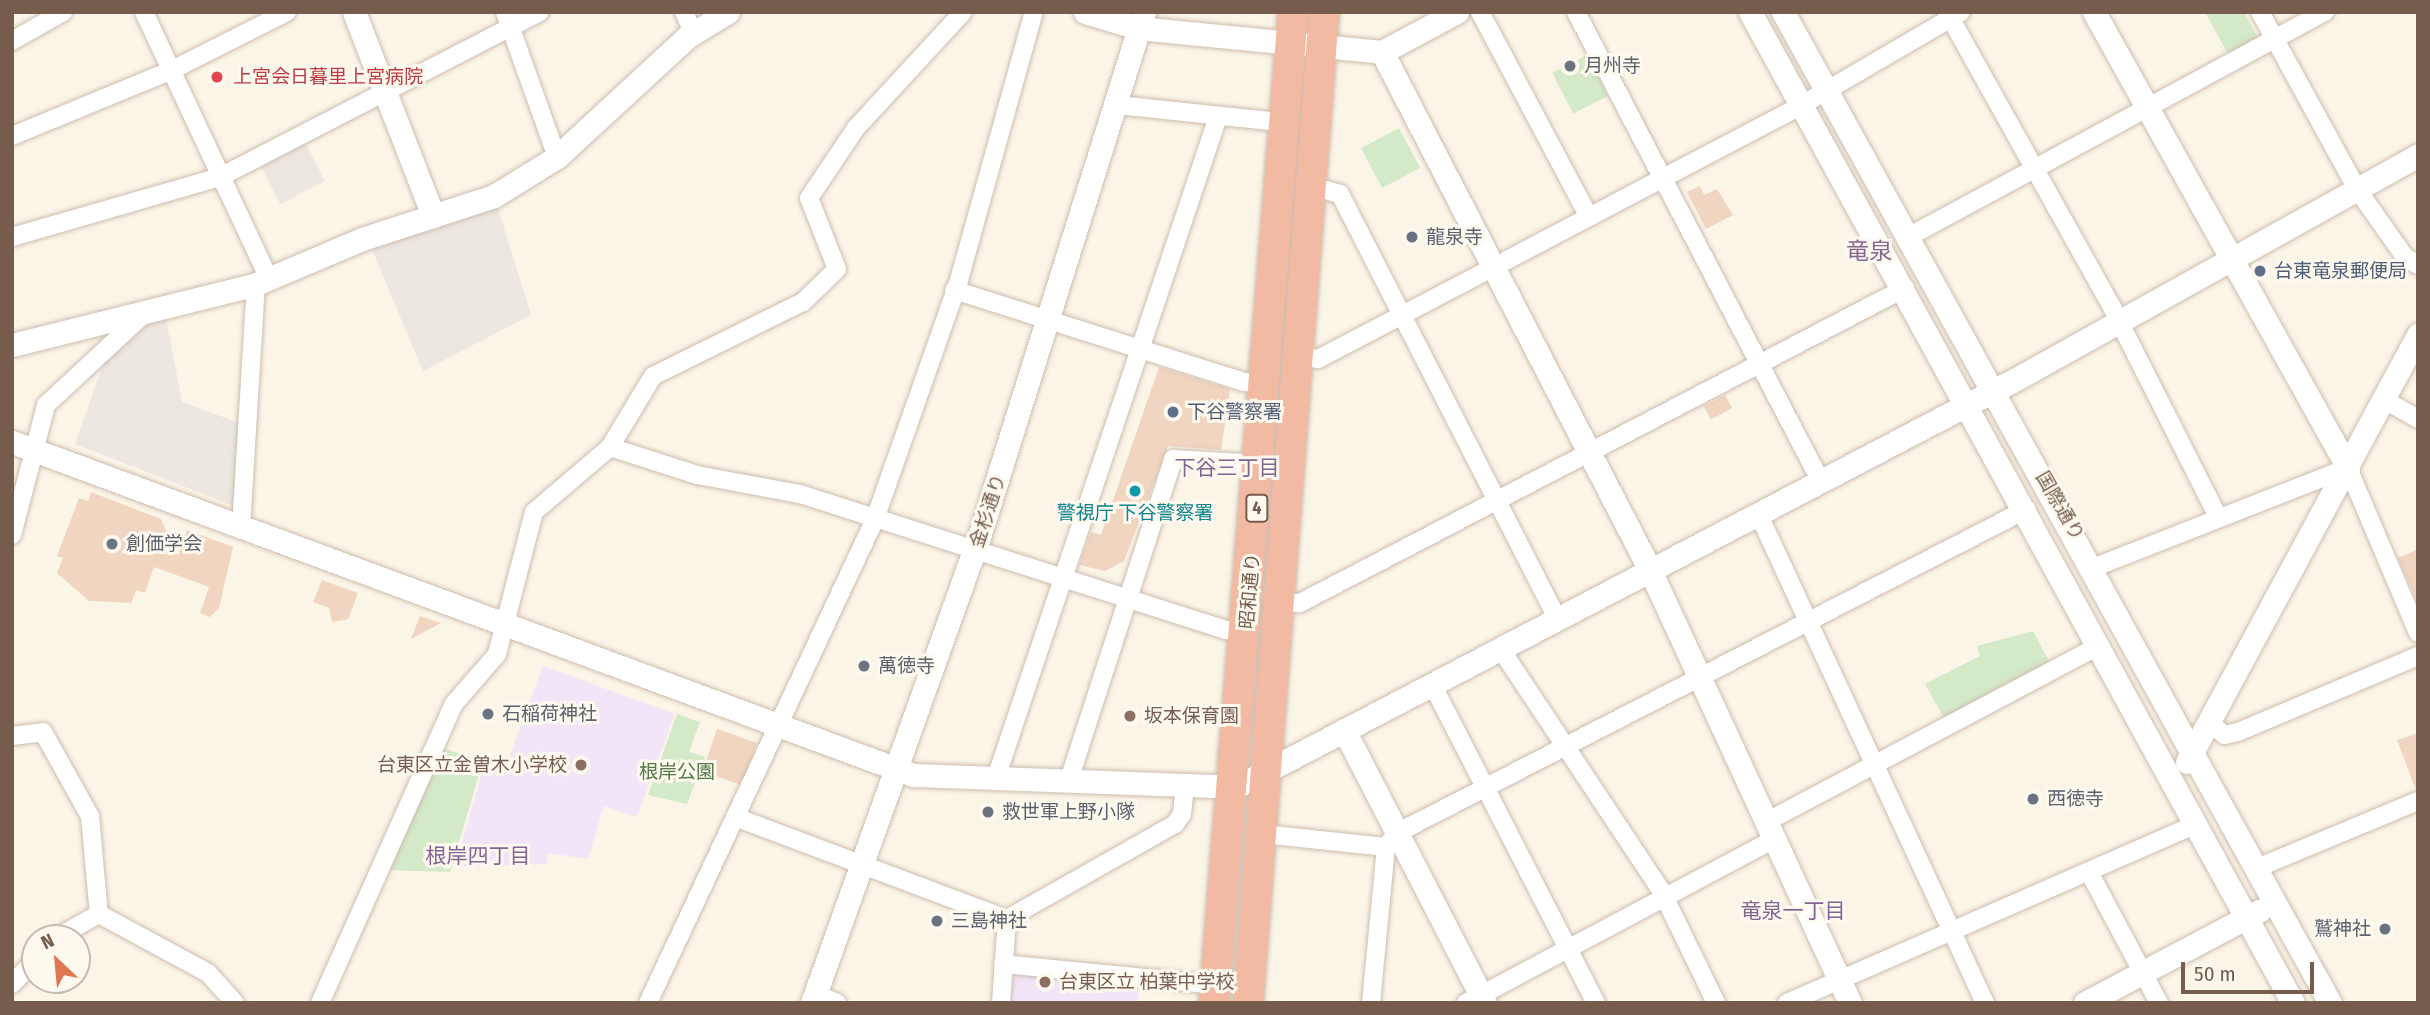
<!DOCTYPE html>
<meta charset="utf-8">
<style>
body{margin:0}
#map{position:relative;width:2430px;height:1015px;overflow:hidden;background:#fbf5e8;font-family:"Fira Sans Condensed","Noto Sans JP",sans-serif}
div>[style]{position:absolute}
.industrial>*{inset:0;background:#ece7e1;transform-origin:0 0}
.education>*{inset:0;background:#f2e5f8}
.green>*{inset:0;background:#d4e9c7;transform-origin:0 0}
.building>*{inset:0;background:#f0d5c1;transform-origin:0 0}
.roads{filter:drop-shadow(0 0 2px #cdbdaf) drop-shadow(0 0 2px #cdbdaf)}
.street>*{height:18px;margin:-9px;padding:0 9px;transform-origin:9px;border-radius:9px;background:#fff}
.secondary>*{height:23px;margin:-11.5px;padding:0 11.5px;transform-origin:11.5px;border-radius:11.5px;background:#fff}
.highway>*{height:30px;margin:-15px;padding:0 15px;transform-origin:15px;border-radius:15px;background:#f2baa2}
.dots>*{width:19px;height:19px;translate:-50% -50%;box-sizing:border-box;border:4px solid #fef9ef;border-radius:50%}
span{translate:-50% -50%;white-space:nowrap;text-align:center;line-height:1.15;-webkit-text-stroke:6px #fef9ef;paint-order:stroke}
.shield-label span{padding:2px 5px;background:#fef9ef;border:2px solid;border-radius:5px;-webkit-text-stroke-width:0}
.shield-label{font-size:18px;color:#755c4d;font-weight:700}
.worship-label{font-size:19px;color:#5b616d}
.left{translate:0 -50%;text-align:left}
.right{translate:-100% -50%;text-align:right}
.health-label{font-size:19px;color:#be3a42}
.service-label{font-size:19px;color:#4e5e75}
.street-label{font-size:19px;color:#755c4d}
.culture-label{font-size:19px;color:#0d838f}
.education-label{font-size:19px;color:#785e54}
.park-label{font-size:19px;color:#547a45}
.neighbourhood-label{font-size:21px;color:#836591}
.quarter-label{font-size:23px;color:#836591}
.frame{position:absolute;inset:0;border:14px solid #755c4d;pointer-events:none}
.north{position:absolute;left:21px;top:924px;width:70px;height:70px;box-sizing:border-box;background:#fef9ef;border:2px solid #c7baae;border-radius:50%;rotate:334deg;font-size:19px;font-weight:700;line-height:28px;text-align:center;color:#755c4d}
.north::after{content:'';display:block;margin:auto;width:24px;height:32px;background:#df7754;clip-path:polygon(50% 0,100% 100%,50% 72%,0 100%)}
.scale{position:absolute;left:2181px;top:962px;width:133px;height:32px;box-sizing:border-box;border:4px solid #755c4d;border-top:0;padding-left:9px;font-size:21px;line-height:24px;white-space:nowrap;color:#755c4d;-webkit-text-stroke:5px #fef9ef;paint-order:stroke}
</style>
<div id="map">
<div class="industrial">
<i style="left:305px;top:142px;width:44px;height:50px;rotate:63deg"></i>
<i style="clip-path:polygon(497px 205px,531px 315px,423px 371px,370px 245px)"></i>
<i style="clip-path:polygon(166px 319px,182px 402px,245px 425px,239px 508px,75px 444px,104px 362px,136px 324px)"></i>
</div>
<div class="education">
<i style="clip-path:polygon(543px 666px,675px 714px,637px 817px,604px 806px,588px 859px,548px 853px,547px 864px,455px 867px,485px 762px,505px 768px)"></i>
<i style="clip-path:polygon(1014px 974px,1139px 989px,1138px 1003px,1011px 1003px)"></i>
</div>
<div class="green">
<i style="clip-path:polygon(2205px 12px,2244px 12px,2259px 40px,2229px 56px)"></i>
<i style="left:1587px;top:55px;width:46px;height:39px;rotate:63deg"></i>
<i style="left:1399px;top:128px;width:45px;height:43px;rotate:62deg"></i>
<i style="clip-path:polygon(2033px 631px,2050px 663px,1945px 720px,1925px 684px,1980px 656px,1977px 646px)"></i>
<i style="clip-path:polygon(677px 714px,700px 722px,689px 752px,705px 757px,687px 804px,648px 795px)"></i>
<i style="clip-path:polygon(442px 748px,483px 761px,450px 872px,384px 870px)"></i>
</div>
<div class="building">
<i style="clip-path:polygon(1700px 186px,1704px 195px,1717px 189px,1733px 215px,1706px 229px,1687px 192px)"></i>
<i style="clip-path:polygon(1159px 367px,1230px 389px,1221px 450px,1168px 446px,1124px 561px,1105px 571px,1079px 565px,1091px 532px,1101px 535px)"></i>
<i style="left:1725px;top:395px;width:15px;height:24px;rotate:62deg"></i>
<i style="clip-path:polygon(91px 492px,161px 519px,178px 556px,187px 530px,233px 547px,219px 608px,210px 617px,200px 613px,209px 587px,154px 567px,145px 593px,136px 590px,131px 603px,89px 601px,57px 573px,63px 558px,57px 556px,79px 498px,88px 501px)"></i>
<i style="clip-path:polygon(2418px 549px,2418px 603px,2398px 558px)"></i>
<i style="clip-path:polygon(322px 580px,358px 593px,348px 619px,332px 622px,329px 608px,313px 602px)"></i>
<i style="clip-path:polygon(420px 616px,441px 623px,411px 639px)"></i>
<i style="left:717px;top:729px;width:42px;height:45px;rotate:19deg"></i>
<i style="clip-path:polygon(2418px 733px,2418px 790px,2416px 790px,2397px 740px)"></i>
</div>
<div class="roads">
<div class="street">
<i style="left:144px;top:12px;width:295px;rotate:64.9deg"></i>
<i style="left:505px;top:12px;width:154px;rotate:70.3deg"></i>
<i style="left:684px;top:12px;width:22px;rotate:66deg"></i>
<i style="left:1480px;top:12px;width:232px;rotate:62deg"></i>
<i style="left:1576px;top:12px;width:528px;rotate:62.46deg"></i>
<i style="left:1947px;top:12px;width:340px;rotate:60.8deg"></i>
<i style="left:2113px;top:309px;width:231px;rotate:63.2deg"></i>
<i style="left:2260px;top:12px;width:202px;rotate:61.3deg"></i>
<i style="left:2357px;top:189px;width:83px;rotate:54.8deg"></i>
<i style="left:2405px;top:257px;width:15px;rotate:32deg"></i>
<i style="left:12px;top:41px;width:59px;rotate:-29.6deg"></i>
<i style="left:1117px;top:105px;width:171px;rotate:6deg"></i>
<i style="left:12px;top:136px;width:171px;rotate:-22.4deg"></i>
<i style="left:170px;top:71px;width:131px;rotate:-26.8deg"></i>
<i style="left:1312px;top:186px;width:29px;rotate:16deg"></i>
<i style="left:1340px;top:194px;width:476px;rotate:62.9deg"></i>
<i style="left:1910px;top:236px;width:472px;rotate:-28.4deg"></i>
<i style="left:12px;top:237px;width:216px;rotate:-16.1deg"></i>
<i style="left:220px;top:177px;width:360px;rotate:-27.3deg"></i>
<i style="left:954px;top:290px;width:304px;rotate:17.6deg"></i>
<i style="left:1244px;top:382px;width:22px;rotate:5deg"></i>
<i style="left:1300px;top:357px;width:18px;rotate:6deg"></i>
<i style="left:1318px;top:359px;width:213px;rotate:-27.6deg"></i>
<i style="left:1507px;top:260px;width:333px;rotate:-27.7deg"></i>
<i style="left:1802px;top:105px;width:184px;rotate:-30.3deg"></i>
<i style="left:2383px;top:399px;width:40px;rotate:29.7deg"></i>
<i style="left:610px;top:447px;width:91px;rotate:17.8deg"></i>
<i style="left:697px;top:475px;width:105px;rotate:10.5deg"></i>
<i style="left:800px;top:494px;width:446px;rotate:17.7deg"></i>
<i style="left:1225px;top:630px;width:21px;rotate:3deg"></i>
<i style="left:1758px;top:513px;width:540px;rotate:65.14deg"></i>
<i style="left:241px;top:528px;width:244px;rotate:-86.5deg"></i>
<i style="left:12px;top:535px;width:134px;rotate:-75.3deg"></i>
<i style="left:46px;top:405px;width:135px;rotate:-42.9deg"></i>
<i style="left:2095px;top:567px;width:272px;rotate:-21.4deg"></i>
<i style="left:2348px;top:468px;width:179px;rotate:67deg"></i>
<i style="left:1281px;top:602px;width:19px;rotate:3deg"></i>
<i style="left:1300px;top:603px;width:682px;rotate:-27.5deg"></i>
<i style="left:1500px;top:648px;width:291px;rotate:56.4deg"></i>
<i style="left:1661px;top:890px;width:126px;rotate:64deg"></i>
<i style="left:1432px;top:684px;width:359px;rotate:62.8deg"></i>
<i style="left:2212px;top:725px;width:16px;rotate:38deg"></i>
<i style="left:2225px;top:735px;width:13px;rotate:-13deg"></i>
<i style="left:2238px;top:732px;width:195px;rotate:-22.9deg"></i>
<i style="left:12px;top:736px;width:31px;rotate:-7deg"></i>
<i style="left:43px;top:732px;width:96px;rotate:60.8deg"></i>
<i style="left:90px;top:816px;width:98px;rotate:84.8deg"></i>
<i style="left:995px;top:781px;width:700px;rotate:-71.44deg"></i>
<i style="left:1068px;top:783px;width:341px;rotate:-72deg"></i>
<i style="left:1173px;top:459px;width:87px;rotate:3.3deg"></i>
<i style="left:735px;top:817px;width:290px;rotate:20.6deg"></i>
<i style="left:1766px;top:822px;width:378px;rotate:-27.9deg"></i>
<i style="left:1262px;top:834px;width:125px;rotate:6deg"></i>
<i style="left:2257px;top:868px;width:174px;rotate:-22.6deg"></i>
<i style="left:2089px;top:872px;width:149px;rotate:61.9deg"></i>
<i style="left:1007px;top:919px;width:193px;rotate:-29.5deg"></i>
<i style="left:1175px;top:824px;width:12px;rotate:-55deg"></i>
<i style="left:1182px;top:814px;width:28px;rotate:-84deg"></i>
<i style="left:56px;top:938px;width:49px;rotate:-29.2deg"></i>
<i style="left:99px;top:914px;width:124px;rotate:28.4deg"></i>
<i style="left:208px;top:973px;width:40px;rotate:48deg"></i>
<i style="left:1003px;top:964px;width:214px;rotate:5.6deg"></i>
<i style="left:12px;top:984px;width:33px;rotate:-46deg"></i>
<i style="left:816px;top:994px;width:23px;rotate:23deg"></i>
<i style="left:320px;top:1003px;width:326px;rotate:-65.9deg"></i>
<i style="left:453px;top:705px;width:67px;rotate:-49.2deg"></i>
<i style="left:497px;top:654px;width:147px;rotate:-75.4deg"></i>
<i style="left:534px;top:512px;width:100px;rotate:-40.5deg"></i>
<i style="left:610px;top:447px;width:83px;rotate:-58.8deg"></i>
<i style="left:653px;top:376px;width:167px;rotate:-26.3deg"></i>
<i style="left:803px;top:302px;width:47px;rotate:-44.1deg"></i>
<i style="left:837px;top:269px;width:76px;rotate:-111.5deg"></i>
<i style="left:809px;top:198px;width:84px;rotate:-56.1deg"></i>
<i style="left:856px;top:128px;width:158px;rotate:-47.3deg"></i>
<i style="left:648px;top:1003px;width:535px;rotate:-64.87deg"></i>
<i style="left:875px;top:519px;width:253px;rotate:-70.6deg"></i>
<i style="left:959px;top:280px;width:278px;rotate:-74.4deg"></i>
<i style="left:1001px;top:1003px;width:84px;rotate:-85.9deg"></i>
<i style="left:1371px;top:1003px;width:157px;rotate:-84.5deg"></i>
<i style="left:1386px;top:847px;width:18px;rotate:-52deg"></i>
<i style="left:1397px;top:833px;width:708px;rotate:-27.22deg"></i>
<i style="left:1466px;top:1003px;width:349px;rotate:-28deg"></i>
<i style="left:1787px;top:1003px;width:447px;rotate:-23.6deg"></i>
</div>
<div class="secondary">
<i style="left:354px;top:12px;width:219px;rotate:68.8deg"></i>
<i style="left:1085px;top:12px;width:55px;rotate:16.8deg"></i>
<i style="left:1138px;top:28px;width:245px;rotate:5.6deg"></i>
<i style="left:1382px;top:52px;width:85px;rotate:-28.1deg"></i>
<i style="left:1750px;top:12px;width:1130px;rotate:61.28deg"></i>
<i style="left:1783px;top:12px;width:1132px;rotate:61.1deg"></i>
<i style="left:2094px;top:12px;width:522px;rotate:60.88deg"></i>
<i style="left:1382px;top:52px;width:583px;rotate:62.64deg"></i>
<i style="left:1650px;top:570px;width:477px;rotate:65.2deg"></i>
<i style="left:12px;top:345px;width:252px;rotate:-14deg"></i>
<i style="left:256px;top:284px;width:115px;rotate:-23deg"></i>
<i style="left:362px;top:239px;width:139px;rotate:-18deg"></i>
<i style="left:494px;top:196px;width:74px;rotate:-31.8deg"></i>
<i style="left:557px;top:157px;width:177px;rotate:-42.7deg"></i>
<i style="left:687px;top:37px;width:48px;rotate:-31.4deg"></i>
<i style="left:12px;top:442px;width:961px;rotate:20.28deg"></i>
<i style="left:913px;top:775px;width:323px;rotate:2.1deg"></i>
<i style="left:1236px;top:787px;width:880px;rotate:-27.61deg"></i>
<i style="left:2016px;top:379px;width:460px;rotate:-29.1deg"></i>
<i style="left:1344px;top:730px;width:307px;rotate:62.7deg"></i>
<i style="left:2187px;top:762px;width:486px;rotate:-61.6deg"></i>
<i style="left:812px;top:1003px;width:495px;rotate:-70.3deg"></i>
<i style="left:979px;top:537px;width:550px;rotate:-72.55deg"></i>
<i style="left:2085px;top:1003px;width:197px;rotate:-27.9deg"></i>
</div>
<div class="highway">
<i style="left:1214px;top:1003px;width:994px;rotate:-85.44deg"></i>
<i style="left:1248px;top:1003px;width:994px;rotate:-85.61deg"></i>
</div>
</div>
<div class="dots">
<i style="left:1570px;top:66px;background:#6b7280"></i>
<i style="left:217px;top:77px;background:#e0444e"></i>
<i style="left:1412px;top:237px;background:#6b7280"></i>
<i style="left:2260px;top:271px;background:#5c6f8a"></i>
<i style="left:1173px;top:412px;background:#5c6f8a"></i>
<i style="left:1135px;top:491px;background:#0f9aa8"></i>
<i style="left:112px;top:544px;background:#6b7280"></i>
<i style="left:864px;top:666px;background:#6b7280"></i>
<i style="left:488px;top:714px;background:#6b7280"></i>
<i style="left:1130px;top:716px;background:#8d6e63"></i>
<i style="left:581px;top:765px;background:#8d6e63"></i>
<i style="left:2033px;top:799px;background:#6b7280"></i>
<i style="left:988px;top:812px;background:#6b7280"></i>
<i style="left:937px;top:921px;background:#6b7280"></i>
<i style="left:2385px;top:929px;background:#6b7280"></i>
<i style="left:1045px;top:982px;background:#8d6e63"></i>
</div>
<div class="shield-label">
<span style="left:1257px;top:508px">4</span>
</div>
<div class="worship-label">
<span class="left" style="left:1584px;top:66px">月州寺</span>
<span class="left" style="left:1426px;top:237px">龍泉寺</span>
<span class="left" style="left:126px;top:544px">創価学会</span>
<span class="left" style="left:878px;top:666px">萬徳寺</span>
<span class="left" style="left:502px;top:714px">石稲荷神社</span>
<span class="left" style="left:2047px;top:799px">西徳寺</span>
<span class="left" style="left:1002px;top:812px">救世軍上野小隊</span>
<span class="left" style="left:951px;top:921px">三島神社</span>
<span class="right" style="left:2371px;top:929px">鷲神社</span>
</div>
<div class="health-label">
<span class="left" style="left:233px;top:77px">上宮会日暮里上宮病院</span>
</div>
<div class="service-label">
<span class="left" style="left:2274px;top:271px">台東竜泉郵便局</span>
<span class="left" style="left:1187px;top:412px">下谷警察署</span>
</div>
<div class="street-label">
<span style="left:2060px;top:506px;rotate:60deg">国際通り</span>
<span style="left:988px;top:511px;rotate:-72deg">金杉通り</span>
<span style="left:1250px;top:591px;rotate:-85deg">昭和通り</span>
</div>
<div class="culture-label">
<span style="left:1135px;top:513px">警視庁 下谷警察署</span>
</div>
<div class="education-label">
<span class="left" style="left:1144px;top:716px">坂本保育園</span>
<span class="right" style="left:567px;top:765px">台東区立金曽木小学校</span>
<span class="left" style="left:1059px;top:982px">台東区立 柏葉中学校</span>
</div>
<div class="park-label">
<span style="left:677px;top:772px">根岸公園</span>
</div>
<div class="neighbourhood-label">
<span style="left:1227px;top:468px">下谷三丁目</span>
<span style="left:478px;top:856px">根岸四丁目</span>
<span style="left:1793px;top:911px">竜泉一丁目</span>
</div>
<div class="quarter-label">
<span style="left:1869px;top:251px">竜泉</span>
</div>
<div class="frame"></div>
<div class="north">N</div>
<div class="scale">50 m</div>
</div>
